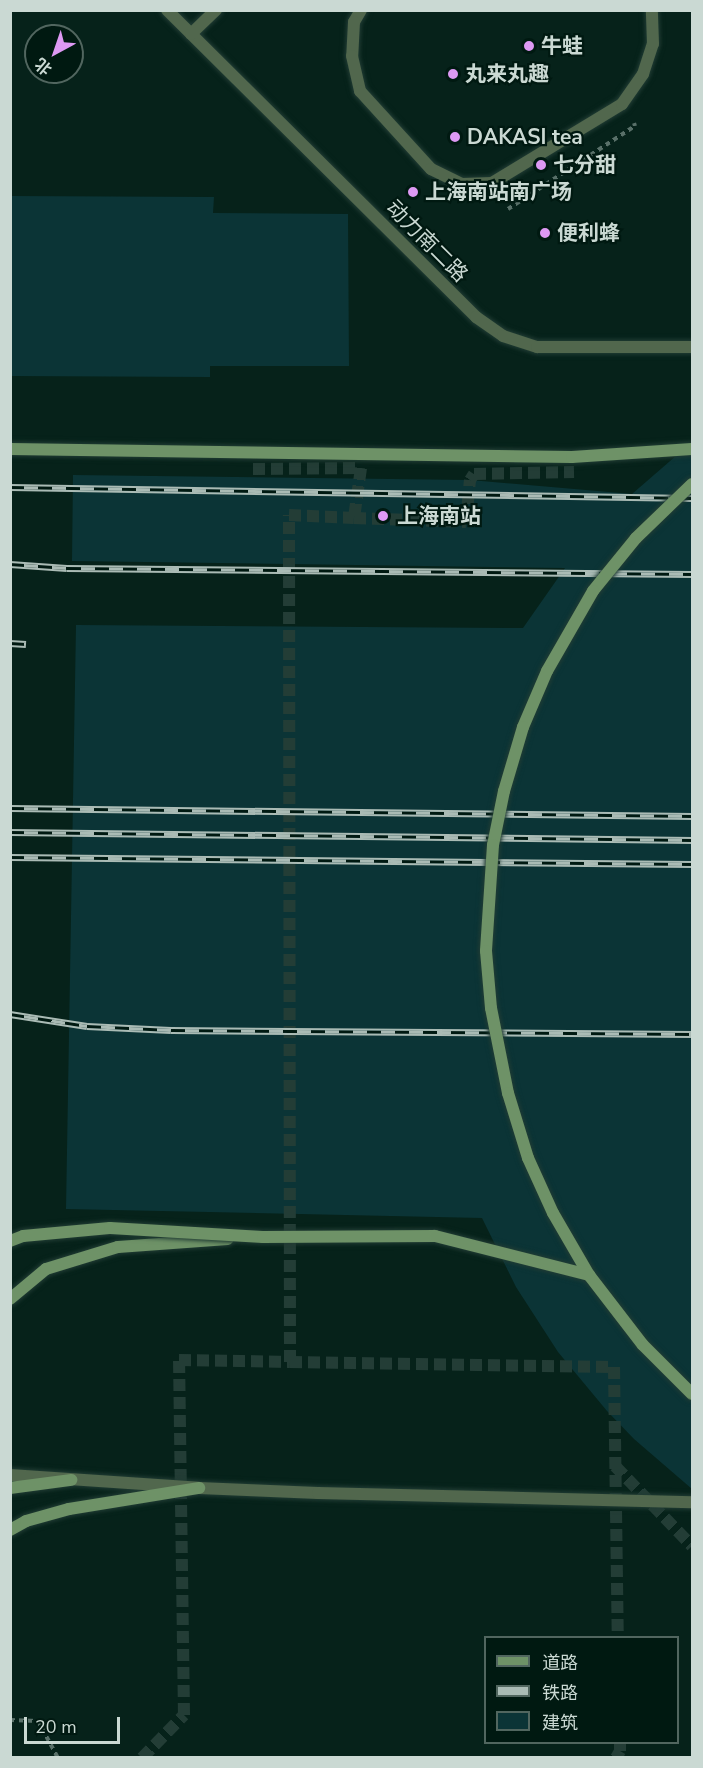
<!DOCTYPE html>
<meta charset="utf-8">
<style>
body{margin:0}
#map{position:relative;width:703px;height:1768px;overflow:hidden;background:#06221a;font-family:"Nunito Sans","Noto Sans SC",sans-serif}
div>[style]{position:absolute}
.building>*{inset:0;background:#0b3436}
.pedestrian-tunnel>*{height:12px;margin-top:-6px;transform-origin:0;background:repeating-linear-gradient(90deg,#233d36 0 12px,transparent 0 18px)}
.path>*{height:4px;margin-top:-2px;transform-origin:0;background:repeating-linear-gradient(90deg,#597069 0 4.5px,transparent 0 9px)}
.roads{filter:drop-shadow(0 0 2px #213c34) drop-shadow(0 0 2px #213c34)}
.service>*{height:12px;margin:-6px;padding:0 6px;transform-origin:6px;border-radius:6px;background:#51674d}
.secondary>*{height:12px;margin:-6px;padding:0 6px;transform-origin:6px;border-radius:6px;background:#6e9267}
.rail>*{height:7px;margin-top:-3.5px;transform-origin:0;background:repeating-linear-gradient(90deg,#001911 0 14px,#aabbb5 0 28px);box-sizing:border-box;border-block:2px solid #aabbb5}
.bridges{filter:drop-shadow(0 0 2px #213c34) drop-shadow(0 0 2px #213c34)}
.secondary-bridge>*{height:12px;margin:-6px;padding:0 6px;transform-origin:6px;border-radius:6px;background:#6e9267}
.dots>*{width:16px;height:16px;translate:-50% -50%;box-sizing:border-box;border:3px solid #001911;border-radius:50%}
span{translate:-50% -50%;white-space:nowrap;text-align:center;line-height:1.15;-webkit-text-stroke:4.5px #001911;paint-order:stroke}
.poi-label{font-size:21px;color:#cad9d3;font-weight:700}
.left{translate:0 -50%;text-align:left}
.street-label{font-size:21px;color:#cad9d3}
.frame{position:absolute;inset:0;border:12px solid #cad9d3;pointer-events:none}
.legend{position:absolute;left:484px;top:1636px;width:195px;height:108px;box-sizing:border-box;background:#001911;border:2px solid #51665f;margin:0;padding:8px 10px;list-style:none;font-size:18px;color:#cad9d3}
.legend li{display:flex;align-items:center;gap:12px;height:30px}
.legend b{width:30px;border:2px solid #51665f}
.north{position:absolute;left:24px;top:24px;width:60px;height:60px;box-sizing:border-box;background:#001911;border:2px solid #51665f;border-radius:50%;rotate:220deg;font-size:16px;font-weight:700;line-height:24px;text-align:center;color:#cad9d3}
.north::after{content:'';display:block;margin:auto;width:21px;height:27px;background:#dd99f3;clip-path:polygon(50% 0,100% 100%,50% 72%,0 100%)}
.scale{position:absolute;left:24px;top:1717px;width:96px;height:27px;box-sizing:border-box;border:3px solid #cad9d3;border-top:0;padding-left:8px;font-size:18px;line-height:21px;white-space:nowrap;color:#cad9d3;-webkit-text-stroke:4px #001911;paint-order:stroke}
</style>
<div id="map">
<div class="building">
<i style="clip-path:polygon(10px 196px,214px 197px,213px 213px,348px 214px,349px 366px,210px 366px,210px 377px,10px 376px)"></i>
<i style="clip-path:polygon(692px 442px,692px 1489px,634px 1439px,607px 1411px,558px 1352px,516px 1287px,482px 1218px,66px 1209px,76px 625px,523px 628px,565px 568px,72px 561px,73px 475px,470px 480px,632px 494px)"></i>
</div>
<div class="pedestrian-tunnel">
<i style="left:253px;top:469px;width:108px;rotate:-0.5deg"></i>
<i style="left:361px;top:468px;width:50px;rotate:98deg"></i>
<i style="left:354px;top:518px;width:112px;rotate:2deg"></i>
<i style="left:466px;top:522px;width:42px;rotate:-84.6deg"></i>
<i style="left:470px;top:480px;width:7px;rotate:-56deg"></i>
<i style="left:474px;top:474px;width:100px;rotate:-1.1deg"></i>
<i style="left:290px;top:1362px;width:324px;rotate:0.9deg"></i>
<i style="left:614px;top:1367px;width:271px;rotate:89.2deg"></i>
<i style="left:615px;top:1466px;width:111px;rotate:46.1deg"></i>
<i style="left:142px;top:1758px;width:60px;rotate:-45.7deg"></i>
<i style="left:184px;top:1715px;width:355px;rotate:-90.8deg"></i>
<i style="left:179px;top:1360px;width:111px;rotate:1deg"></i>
<i style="left:290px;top:1362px;width:847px;rotate:-90.07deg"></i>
<i style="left:289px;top:515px;width:65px;rotate:2.6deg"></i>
<i style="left:616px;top:1758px;width:8px;rotate:-60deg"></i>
<i style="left:620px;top:1751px;width:9px;rotate:-90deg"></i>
</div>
<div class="path">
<i style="left:508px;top:209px;width:152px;rotate:-33.2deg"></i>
<i style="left:635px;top:126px;width:3px;rotate:-108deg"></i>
<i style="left:10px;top:1720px;width:28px;rotate:2deg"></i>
<i style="left:38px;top:1721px;width:42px;rotate:61.6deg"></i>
</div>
<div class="roads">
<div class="service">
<i style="left:167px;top:10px;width:436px;rotate:44.8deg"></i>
<i style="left:476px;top:317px;width:33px;rotate:35deg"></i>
<i style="left:503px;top:336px;width:36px;rotate:18deg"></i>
<i style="left:537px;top:347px;width:155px"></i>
<i style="left:361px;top:10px;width:14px;rotate:120deg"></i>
<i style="left:354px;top:22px;width:34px;rotate:93deg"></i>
<i style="left:352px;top:56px;width:36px;rotate:77deg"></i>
<i style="left:360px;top:91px;width:105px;rotate:47.7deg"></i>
<i style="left:431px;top:169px;width:34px;rotate:26deg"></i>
<i style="left:462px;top:184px;width:30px;rotate:-2deg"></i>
<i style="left:492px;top:183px;width:152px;rotate:-31.3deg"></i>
<i style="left:622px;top:104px;width:37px;rotate:-55deg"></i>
<i style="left:643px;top:74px;width:32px;rotate:-72deg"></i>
<i style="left:653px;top:44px;width:34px;rotate:-92deg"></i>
<i style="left:191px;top:34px;width:35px;rotate:-44deg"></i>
<i style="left:10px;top:1475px;width:189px;rotate:3.9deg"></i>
<i style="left:199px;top:1488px;width:119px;rotate:2.4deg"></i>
<i style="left:318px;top:1493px;width:374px;rotate:1.4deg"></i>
</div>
<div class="secondary">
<i style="left:10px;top:449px;width:562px;rotate:0.82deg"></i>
<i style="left:572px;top:457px;width:120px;rotate:-3.8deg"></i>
<i style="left:10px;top:1299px;width:47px;rotate:-39.8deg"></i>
<i style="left:46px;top:1269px;width:75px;rotate:-17deg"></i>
<i style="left:118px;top:1247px;width:110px;rotate:-4.2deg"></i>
<i style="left:10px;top:1488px;width:62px;rotate:-7.5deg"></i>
<i style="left:10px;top:1530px;width:18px;rotate:-29deg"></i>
<i style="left:26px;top:1521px;width:45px;rotate:-15.6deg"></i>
<i style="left:69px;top:1509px;width:132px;rotate:-9.2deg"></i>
</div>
</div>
<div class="rail">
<i style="left:10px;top:487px;width:682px;rotate:0.92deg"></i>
<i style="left:10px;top:564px;width:57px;rotate:4deg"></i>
<i style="left:67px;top:568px;width:625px;rotate:0.55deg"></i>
<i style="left:10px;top:643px;width:16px;rotate:4deg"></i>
<i style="left:10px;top:808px;width:682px;rotate:0.67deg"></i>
<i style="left:10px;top:832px;width:682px;rotate:0.67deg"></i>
<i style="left:10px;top:857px;width:682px;rotate:0.59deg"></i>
<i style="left:10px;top:1014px;width:78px;rotate:8.9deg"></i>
<i style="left:87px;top:1026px;width:84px;rotate:2.7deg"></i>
<i style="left:171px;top:1030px;width:521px;rotate:0.44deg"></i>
</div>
<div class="bridges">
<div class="secondary-bridge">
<i style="left:692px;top:484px;width:78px;rotate:136deg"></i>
<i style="left:636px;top:538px;width:68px;rotate:129.1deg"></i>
<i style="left:593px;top:591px;width:92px;rotate:119.9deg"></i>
<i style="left:547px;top:671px;width:61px;rotate:113.2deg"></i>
<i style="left:523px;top:727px;width:67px;rotate:106.5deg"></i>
<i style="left:504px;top:791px;width:55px;rotate:101.5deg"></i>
<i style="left:493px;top:845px;width:106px;rotate:93.8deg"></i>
<i style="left:486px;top:951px;width:57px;rotate:85deg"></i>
<i style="left:491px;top:1008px;width:87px;rotate:78.7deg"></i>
<i style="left:508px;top:1093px;width:68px;rotate:72.9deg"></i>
<i style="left:528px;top:1158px;width:60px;rotate:65.6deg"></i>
<i style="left:553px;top:1213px;width:72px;rotate:59.9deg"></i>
<i style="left:589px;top:1275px;width:88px;rotate:52.4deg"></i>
<i style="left:643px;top:1345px;width:69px;rotate:45deg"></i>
<i style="left:10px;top:1241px;width:14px;rotate:-21deg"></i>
<i style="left:23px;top:1236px;width:87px;rotate:-5.3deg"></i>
<i style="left:110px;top:1228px;width:153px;rotate:3.4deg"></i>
<i style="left:263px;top:1237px;width:172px;rotate:-0.3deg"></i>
<i style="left:435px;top:1236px;width:159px;rotate:14.2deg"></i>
</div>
</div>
<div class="dots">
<i style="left:529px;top:46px;background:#dd99f3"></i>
<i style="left:453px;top:74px;background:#dd99f3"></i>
<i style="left:455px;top:137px;background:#dd99f3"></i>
<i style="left:541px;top:165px;background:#dd99f3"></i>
<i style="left:413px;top:192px;background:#dd99f3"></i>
<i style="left:545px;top:233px;background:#dd99f3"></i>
<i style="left:383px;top:516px;background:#dd99f3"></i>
</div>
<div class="poi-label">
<span class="left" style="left:541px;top:46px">牛蛙</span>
<span class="left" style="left:465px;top:74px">丸来丸趣</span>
<span class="left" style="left:467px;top:137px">DAKASI tea</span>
<span class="left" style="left:553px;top:165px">七分甜</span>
<span class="left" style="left:425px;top:192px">上海南站南广场</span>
<span class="left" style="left:557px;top:233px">便利蜂</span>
<span class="left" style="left:397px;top:516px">上海南站</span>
</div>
<div class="street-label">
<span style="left:427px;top:241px;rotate:45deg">动力南二路</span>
</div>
<div class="frame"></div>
<ul class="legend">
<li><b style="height:8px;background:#6e9267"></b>道路</li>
<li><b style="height:8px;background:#aabbb5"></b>铁路</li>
<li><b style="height:16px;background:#0b3436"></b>建筑</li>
</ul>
<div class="north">北</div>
<div class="scale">20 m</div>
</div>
